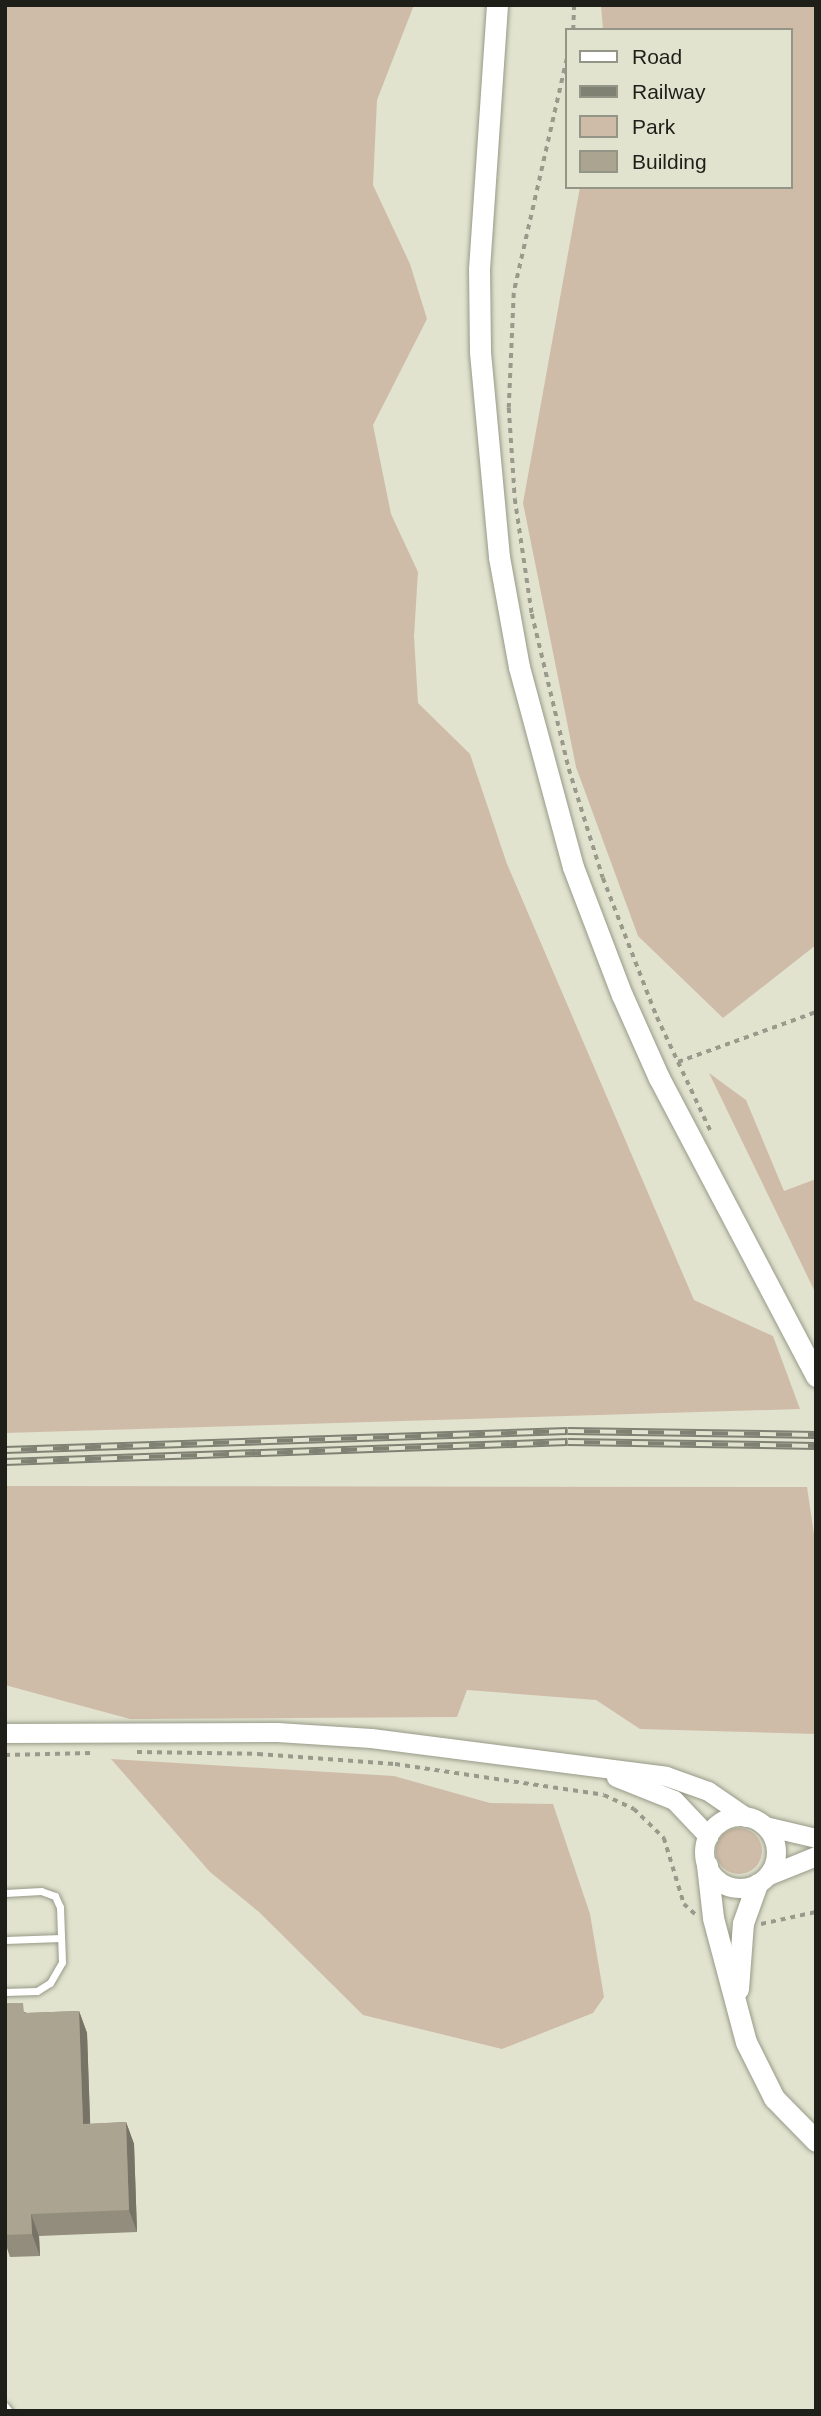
<!DOCTYPE html>
<style>
body{margin:0}
#map{position:relative;width:821px;height:2416px;overflow:hidden;background:#e1e3cf;font-family:Arial,sans-serif}
div>[style]{position:absolute}
.green>*{inset:0;background:#cfbca8}
.round{border-radius:50%}
.path>*{height:3.5px;margin-top:-1.75px;transform-origin:0;background:repeating-linear-gradient(90deg,#999a8b 0 5px,transparent 0 10px)}
.roads{filter:drop-shadow(0 0 2px #979a87) drop-shadow(0 0 2px #979a87)}
.lane>*{height:7px;margin:-3.5px;padding:0 3.5px;transform-origin:3.5px;border-radius:3.5px;background:#fff}
.secondary>*{height:19px;margin:-9.5px;padding:0 9.5px;transform-origin:9.5px;border-radius:9.5px;background:#fff}
.secondary>.ring{margin:-9.5px;padding:0;box-sizing:content-box;background:none;border:19px solid #fff;border-radius:50%}
.primary>*{height:21px;margin:-10.5px;padding:0 10.5px;transform-origin:10.5px;border-radius:10.5px;background:#fff}
.rail>*{height:8px;margin-top:-4px;transform-origin:0;background:repeating-linear-gradient(90deg,#e1e3cf 0 16px,#7f8173 0 32px);box-sizing:border-box;border-block:2px solid #7f8173}
.wall>*{inset:0;background:#928d7d}
.shaded-wall>*{inset:0;background:#777366}
.building>*{inset:0;background:#aaa491}
span{translate:-50% -50%;white-space:nowrap;text-align:center;line-height:1.15;-webkit-text-stroke:5px #e1e3cf;paint-order:stroke}
.frame{position:absolute;inset:0;border:7px solid #1e1f18;pointer-events:none}
.legend{position:absolute;left:565px;top:28px;width:228px;height:161px;box-sizing:border-box;background:#e1e3cf;border:2px solid #939586;margin:0;padding:9px 12px;list-style:none;font-size:21px;color:#1e1f18}
.legend li{display:flex;align-items:center;gap:14px;height:35px}
.legend b{width:35px;border:2px solid #939586}
</style>
<div id="map">
<div class="green">
<i style="clip-path:polygon(5px 5px,414px 5px,377px 100px,373px 185px,410px 264px,427px 319px,373px 425px,391px 514px,418px 572px,414px 636px,418px 703px,470px 754px,507px 864px,694px 1300px,773px 1336px,800px 1409px,5px 1433px)"></i>
<i style="clip-path:polygon(601px 5px,816px 5px,816px 945px,723px 1018px,638px 936px,576px 767px,523px 503px,580px 187px,791px 187px,791px 30px,603px 30px)"></i>
<i style="clip-path:polygon(709px 1073px,746px 1100px,784px 1191px,816px 1179px,816px 1294px)"></i>
<i style="clip-path:polygon(5px 1486px,807px 1487px,816px 1548px,816px 1734px,640px 1729px,596px 1700px,467px 1690px,457px 1717px,130px 1719px,5px 1685px)"></i>
<i style="clip-path:polygon(111px 1759px,394px 1776px,490px 1803px,553px 1804px,590px 1914px,604px 1997px,593px 2013px,502px 2049px,363px 2015px,259px 1912px,210px 1872px)"></i>
<i class="round" style="left:716px;top:1828px;width:46px;height:46px"></i>
</div>
<div class="path">
<i style="left:573px;top:30px;width:25px;rotate:-88deg"></i>
<i style="left:567px;top:59px;width:240px;rotate:102.8deg"></i>
<i style="left:514px;top:293px;width:115px;rotate:92.5deg"></i>
<i style="left:509px;top:408px;width:91px;rotate:86.2deg"></i>
<i style="left:515px;top:499px;width:116px;rotate:81.6deg"></i>
<i style="left:532px;top:614px;width:159px;rotate:76.6deg"></i>
<i style="left:569px;top:769px;width:114px;rotate:72.7deg"></i>
<i style="left:603px;top:878px;width:149px;rotate:68.8deg"></i>
<i style="left:657px;top:1017px;width:129px;rotate:64.8deg"></i>
<i style="left:678px;top:1062px;width:147px;rotate:-19.9deg"></i>
<i style="left:137px;top:1752px;width:121px;rotate:0.9deg"></i>
<i style="left:258px;top:1754px;width:137px;rotate:4.2deg"></i>
<i style="left:395px;top:1764px;width:211px;rotate:8.4deg"></i>
<i style="left:604px;top:1795px;width:33px;rotate:25deg"></i>
<i style="left:634px;top:1809px;width:42px;rotate:44deg"></i>
<i style="left:664px;top:1838px;width:69px;rotate:73.1deg"></i>
<i style="left:684px;top:1904px;width:15px;rotate:42deg"></i>
<i style="left:5px;top:1755px;width:86px;rotate:-1.3deg"></i>
<i style="left:761px;top:1924px;width:56px;rotate:-12.3deg"></i>
</div>
<div class="roads">
<div class="lane">
<i style="left:5px;top:1893px;width:36px;rotate:-3deg"></i>
<i style="left:41px;top:1891px;width:15px;rotate:20deg"></i>
<i style="left:55px;top:1896px;width:12px;rotate:66deg"></i>
<i style="left:60px;top:1907px;width:31px;rotate:88deg"></i>
<i style="left:61px;top:1938px;width:56px;rotate:178deg"></i>
<i style="left:5px;top:1992px;width:32px;rotate:-2deg"></i>
<i style="left:37px;top:1991px;width:15px;rotate:-32deg"></i>
<i style="left:50px;top:1983px;width:24px;rotate:-60deg"></i>
<i style="left:62px;top:1962px;width:24px;rotate:-92deg"></i>
<i style="left:5px;top:2406px;width:6px;rotate:51deg"></i>
</div>
<div class="secondary">
<i style="left:5px;top:1733px;width:272px;rotate:-0.2deg"></i>
<i style="left:277px;top:1732px;width:94px;rotate:3.7deg"></i>
<i style="left:371px;top:1738px;width:297px;rotate:7.3deg"></i>
<i style="left:666px;top:1776px;width:45px;rotate:19.7deg"></i>
<i style="left:708px;top:1791px;width:46px;rotate:34.4deg"></i>
<i style="left:616px;top:1777px;width:62px;rotate:21.6deg"></i>
<i style="left:674px;top:1800px;width:50px;rotate:46.6deg"></i>
<i class="ring" style="left:704px;top:1816px;width:53px;height:53px"></i>
<i style="left:765px;top:1826px;width:52px;rotate:13.2deg"></i>
<i style="left:769px;top:1875px;width:51px;rotate:-22deg"></i>
</div>
<div class="primary">
<i style="left:497px;top:5px;width:265px;rotate:93.9deg"></i>
<i style="left:479px;top:269px;width:83px;rotate:89.3deg"></i>
<i style="left:480px;top:352px;width:206px;rotate:84.7deg"></i>
<i style="left:499px;top:557px;width:112px;rotate:79.7deg"></i>
<i style="left:519px;top:667px;width:207px;rotate:74.9deg"></i>
<i style="left:573px;top:867px;width:137px;rotate:69.1deg"></i>
<i style="left:622px;top:995px;width:91px;rotate:66deg"></i>
<i style="left:659px;top:1078px;width:337px;rotate:62.2deg"></i>
<i style="left:707px;top:1865px;width:53px;rotate:83.5deg"></i>
<i style="left:713px;top:1918px;width:128px;rotate:75.1deg"></i>
<i style="left:746px;top:2042px;width:63px;rotate:63.4deg"></i>
<i style="left:774px;top:2098px;width:60px;rotate:45.7deg"></i>
<i style="left:738px;top:1989px;width:66px;rotate:-85.7deg"></i>
<i style="left:743px;top:1923px;width:41px;rotate:-70.3deg"></i>
</div>
</div>
<div class="rail">
<i style="left:5px;top:1450px;width:563px;rotate:-1.93deg"></i>
<i style="left:568px;top:1431px;width:248px;rotate:0.9deg"></i>
<i style="left:5px;top:1462px;width:563px;rotate:-2.03deg"></i>
<i style="left:568px;top:1442px;width:248px;rotate:0.9deg"></i>
</div>
<div class="wall">
<i style="clip-path:polygon(5px 2003px,27px 2013px,79px 2011px,87px 2033px,90px 2124px,126px 2122px,134px 2144px,137px 2232px,39px 2236px,40px 2256px,10px 2257px,5px 2242px)"></i>
</div>
<div class="shaded-wall">
<i style="clip-path:polygon(79px 2011px,87px 2033px,91px 2146px,83px 2124px)"></i>
<i style="clip-path:polygon(126px 2122px,134px 2144px,137px 2232px,129px 2210px)"></i>
<i style="clip-path:polygon(31px 2214px,39px 2236px,40px 2256px,32px 2234px)"></i>
</div>
<div class="building">
<i style="clip-path:polygon(5px 2003px,23px 2003px,24px 2013px,79px 2011px,83px 2124px,126px 2122px,129px 2210px,31px 2214px,32px 2234px,5px 2235px)"></i>
</div>
<div class="frame"></div>
<ul class="legend">
<li><b style="height:9px;background:#fff"></b>Road</li>
<li><b style="height:9px;background:#7f8173"></b>Railway</li>
<li><b style="height:19px;background:#cfbca8"></b>Park</li>
<li><b style="height:19px;background:#aaa491"></b>Building</li>
</ul>
</div>
